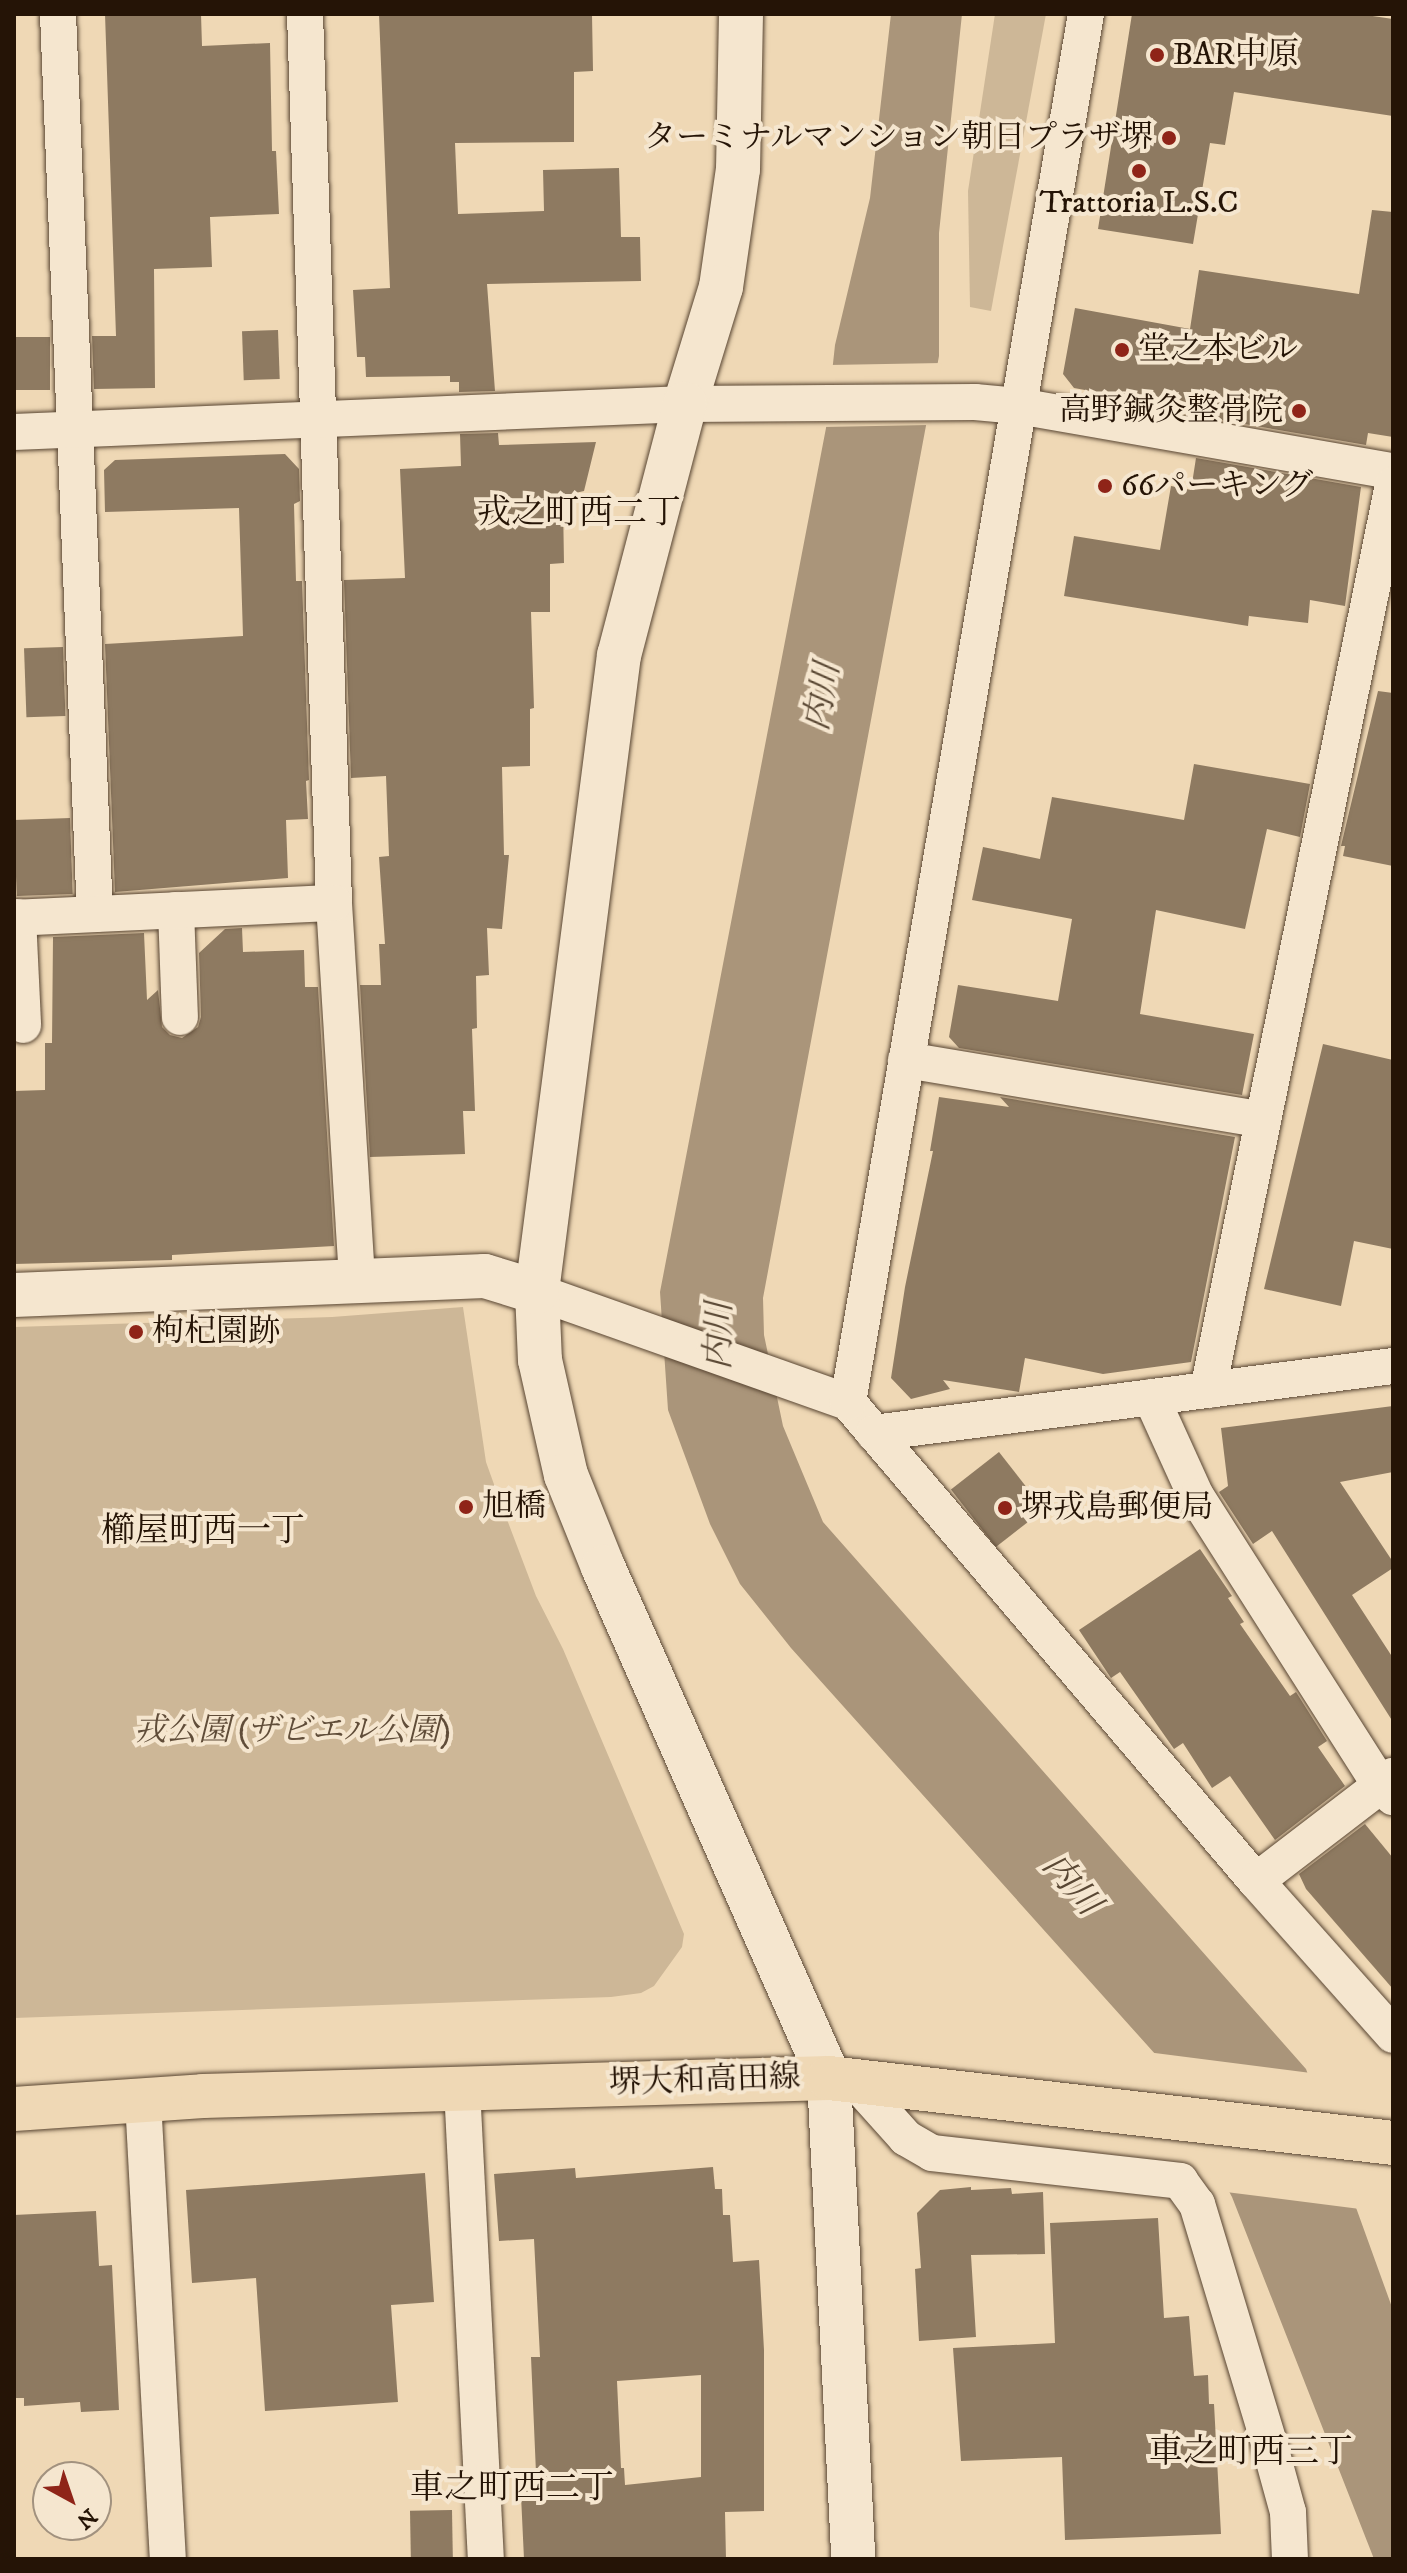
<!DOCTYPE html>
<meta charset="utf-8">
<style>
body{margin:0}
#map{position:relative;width:1407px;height:2573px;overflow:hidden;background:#efd8b5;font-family:"IM FELL DW Pica","Noto Serif JP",serif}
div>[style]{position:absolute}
.green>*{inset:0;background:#cdb797}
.water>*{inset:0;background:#aa957a}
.pier>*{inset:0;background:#efd8b5}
.building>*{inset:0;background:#8e7a61;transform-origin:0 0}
.roads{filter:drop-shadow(0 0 2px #584532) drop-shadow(0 0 2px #584532)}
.minor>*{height:36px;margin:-18px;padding:0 18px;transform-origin:18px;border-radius:18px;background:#f5e6cf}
.tertiary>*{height:44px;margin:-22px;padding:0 22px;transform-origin:22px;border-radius:22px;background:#f5e6cf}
.primary>*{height:44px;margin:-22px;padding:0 22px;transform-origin:22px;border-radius:22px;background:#efd8b5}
.dots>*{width:22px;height:22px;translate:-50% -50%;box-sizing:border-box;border:4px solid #f5e6cf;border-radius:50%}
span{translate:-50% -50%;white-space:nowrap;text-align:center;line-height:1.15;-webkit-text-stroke:8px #f5e6cf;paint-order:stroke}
.poi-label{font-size:32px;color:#251406}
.left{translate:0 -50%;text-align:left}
.right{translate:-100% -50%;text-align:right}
.park-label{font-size:32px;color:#604d39;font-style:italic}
.street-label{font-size:32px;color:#251406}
.neighbourhood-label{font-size:34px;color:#251406}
.water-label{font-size:34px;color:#5a4834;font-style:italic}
.frame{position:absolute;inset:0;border:16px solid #251406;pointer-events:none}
.north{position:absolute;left:32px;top:2461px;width:80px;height:80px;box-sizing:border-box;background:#f5e6cf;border:2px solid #a2927f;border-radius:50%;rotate:140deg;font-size:22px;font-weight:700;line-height:32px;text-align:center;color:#251406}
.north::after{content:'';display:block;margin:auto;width:28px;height:36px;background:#8f2418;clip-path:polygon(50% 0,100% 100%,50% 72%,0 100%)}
</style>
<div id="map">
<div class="green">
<i style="clip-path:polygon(995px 14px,1046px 14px,991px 311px,970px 307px,968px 191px)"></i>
<i style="clip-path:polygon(463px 1307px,486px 1462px,500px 1501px,536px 1596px,563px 1649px,684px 1934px,682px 1947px,654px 1986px,641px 1993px,611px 1997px,14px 2018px,14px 1327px,332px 1317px)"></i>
</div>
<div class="water">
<i style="clip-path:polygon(891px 14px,962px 14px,939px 233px,939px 356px,763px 1298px,764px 1335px,783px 1426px,823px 1522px,1306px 2069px,1393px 2310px,1393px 2559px,1374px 2559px,1232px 2197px,1156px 2055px,791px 1648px,740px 1584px,710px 1524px,668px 1410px,660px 1292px,826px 428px,835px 345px,870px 198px)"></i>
</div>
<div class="pier">
<i style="clip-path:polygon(942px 363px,930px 425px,822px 427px,829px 365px)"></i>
<i style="clip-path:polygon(1147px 2052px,1311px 2073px,1360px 2209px,1226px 2192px)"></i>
</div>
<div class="building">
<i style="clip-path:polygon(105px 14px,201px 14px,202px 46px,270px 43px,272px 151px,276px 151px,279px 214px,210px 217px,212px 267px,154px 269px,155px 388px,94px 389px,92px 336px,116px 336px)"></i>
<i style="clip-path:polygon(379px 14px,592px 14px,593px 71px,574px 72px,574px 142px,455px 143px,458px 214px,544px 211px,543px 170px,619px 168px,621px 237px,640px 237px,641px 281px,487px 284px,495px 391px,459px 392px,459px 382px,450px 382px,450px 376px,366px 377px,365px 357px,357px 357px,353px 290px,390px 288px)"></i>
<i style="clip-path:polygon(1132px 14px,1359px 14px,1393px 19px,1393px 116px,1234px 92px,1225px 145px,1210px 143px,1193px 244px,1098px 229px)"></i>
<i style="clip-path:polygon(1372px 210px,1393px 212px,1393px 437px,1368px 433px,1366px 445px,1204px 417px,1205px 412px,1074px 388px,1063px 374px,1075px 308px,1190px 329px,1199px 270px,1359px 294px)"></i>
<i style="left:278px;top:330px;width:49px;height:36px;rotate:88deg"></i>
<i style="left:14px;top:337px;width:36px;height:53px"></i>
<i style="clip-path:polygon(498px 433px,499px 445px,596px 442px,584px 491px,575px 493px,573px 501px,563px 502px,564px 563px,550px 564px,550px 612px,531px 612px,534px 708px,530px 709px,530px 766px,502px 767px,504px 855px,509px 855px,502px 929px,487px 928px,489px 975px,476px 976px,477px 1028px,472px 1029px,475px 1111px,463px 1111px,465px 1154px,370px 1157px,360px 985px,381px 985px,379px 944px,385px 944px,379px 857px,389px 856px,386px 776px,351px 778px,344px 580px,405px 578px,400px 469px,461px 466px,460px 434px)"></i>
<i style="clip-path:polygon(285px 454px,299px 469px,300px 501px,294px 504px,296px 581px,302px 581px,309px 780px,306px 781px,308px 819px,286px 820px,288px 878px,115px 892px,105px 644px,243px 636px,239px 508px,105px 512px,104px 470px,115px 460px)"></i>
<i style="clip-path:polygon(1196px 458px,1361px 487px,1345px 606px,1310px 600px,1308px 623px,1249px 616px,1248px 626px,1064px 596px,1074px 536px,1160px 550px,1171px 486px,1191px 490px)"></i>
<i style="left:63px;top:647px;width:69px;height:39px;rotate:88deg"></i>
<i style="clip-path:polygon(1378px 691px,1393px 693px,1393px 866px,1343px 856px,1345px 846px,1341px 846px)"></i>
<i style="clip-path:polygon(1194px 764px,1310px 784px,1300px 837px,1267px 829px,1245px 929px,1156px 910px,1140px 1014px,1254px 1034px,1242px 1095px,959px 1048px,949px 1037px,958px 985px,1058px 1001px,1072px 919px,972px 900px,983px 847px,1040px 859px,1052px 797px,1184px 820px)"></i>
<i style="left:70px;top:818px;width:76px;height:56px;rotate:88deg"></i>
<i style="clip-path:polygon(242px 928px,243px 952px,304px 950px,305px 987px,318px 987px,334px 1246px,172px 1255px,172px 1260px,14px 1264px,14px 1091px,45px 1090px,45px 1043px,52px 1043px,53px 937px,144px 933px,147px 1000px,158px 990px,162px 1027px,170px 1035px,182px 1038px,198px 1027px,201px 1017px,199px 953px,225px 929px)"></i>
<i style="clip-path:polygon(1323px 1044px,1393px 1060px,1393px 1249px,1354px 1241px,1341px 1306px,1264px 1289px)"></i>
<i style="clip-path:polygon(939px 1097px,1009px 1107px,1000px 1097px,1235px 1137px,1191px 1362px,1103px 1374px,1025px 1358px,1019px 1392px,943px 1380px,950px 1389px,911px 1399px,891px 1378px,905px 1287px,933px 1151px,930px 1151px)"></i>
<i style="clip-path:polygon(1393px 1406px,1393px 1472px,1340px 1482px,1393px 1562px,1393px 1568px,1352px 1595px,1393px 1658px,1393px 1722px,1272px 1531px,1253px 1544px,1219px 1492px,1228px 1486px,1221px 1428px)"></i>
<i style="left:999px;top:1452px;width:73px;height:61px;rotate:52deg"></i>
<i style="clip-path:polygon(1200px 1549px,1232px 1596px,1228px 1598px,1244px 1622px,1240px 1624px,1290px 1696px,1296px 1692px,1327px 1741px,1318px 1747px,1345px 1786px,1275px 1840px,1230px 1776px,1212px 1788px,1183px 1743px,1174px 1749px,1120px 1672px,1111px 1678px,1079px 1630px)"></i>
<i style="clip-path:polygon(1365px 1824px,1393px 1858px,1393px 1989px,1306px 1889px,1299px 1874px)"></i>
<i style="clip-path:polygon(evenodd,713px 2167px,715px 2189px,722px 2189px,723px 2215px,730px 2215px,733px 2262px,759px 2260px,764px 2350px,764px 2511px,725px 2512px,726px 2559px,524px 2559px,520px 2474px,536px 2473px,531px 2357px,540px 2357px,534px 2239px,499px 2241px,494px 2174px,575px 2168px,576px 2178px,713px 2167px,701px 2375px,701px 2477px,625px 2485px,624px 2468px,621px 2468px,617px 2381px,701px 2375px)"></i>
<i style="clip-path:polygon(425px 2173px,434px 2302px,391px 2305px,398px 2402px,265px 2411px,256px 2278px,192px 2283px,186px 2190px)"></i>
<i style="clip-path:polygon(971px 2187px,971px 2190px,1011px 2188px,1012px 2194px,1043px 2192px,1045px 2254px,971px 2255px,976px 2337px,919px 2341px,915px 2269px,921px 2268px,917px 2213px,940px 2190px)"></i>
<i style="clip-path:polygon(96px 2211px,99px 2266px,112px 2265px,119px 2410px,81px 2412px,80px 2402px,24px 2406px,24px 2398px,14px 2398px,14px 2215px)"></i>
<i style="clip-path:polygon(1158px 2218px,1164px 2318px,1189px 2316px,1194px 2376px,1208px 2375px,1209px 2404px,1214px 2404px,1221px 2534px,1065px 2540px,1062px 2457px,961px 2461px,953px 2348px,1055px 2343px,1050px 2223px)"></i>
<i style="left:452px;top:2510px;width:49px;height:42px;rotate:89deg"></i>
</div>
<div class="roads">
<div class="minor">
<i style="left:58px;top:14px;width:901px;rotate:87.65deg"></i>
<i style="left:305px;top:14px;width:889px;rotate:88.13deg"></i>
<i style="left:334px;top:903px;width:379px;rotate:86.5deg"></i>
<i style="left:14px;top:432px;width:672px;rotate:-2.39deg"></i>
<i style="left:685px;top:404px;width:290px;rotate:-0.4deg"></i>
<i style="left:975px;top:402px;width:44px;rotate:5.2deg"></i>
<i style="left:1019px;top:406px;width:380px;rotate:9.9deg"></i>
<i style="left:176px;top:910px;width:107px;rotate:87.9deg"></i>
<i style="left:18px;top:917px;width:108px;rotate:87.3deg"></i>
<i style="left:14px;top:918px;width:320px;rotate:-2.7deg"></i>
<i style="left:906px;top:1060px;width:362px;rotate:9.5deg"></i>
<i style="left:537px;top:1292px;width:330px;rotate:19.5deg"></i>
<i style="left:848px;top:1402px;width:629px;rotate:49.58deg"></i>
<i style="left:1256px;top:1881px;width:206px;rotate:48.3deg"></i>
<i style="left:1208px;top:1390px;width:924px;rotate:-78.45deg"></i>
<i style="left:1151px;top:1397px;width:109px;rotate:65.6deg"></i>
<i style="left:1196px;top:1496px;width:343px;rotate:57.5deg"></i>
<i style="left:1380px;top:1785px;width:18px;rotate:43deg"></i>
<i style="left:848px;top:1402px;width:1408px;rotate:-80.27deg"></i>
<i style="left:874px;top:1433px;width:523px;rotate:-7.36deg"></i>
<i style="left:1256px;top:1881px;width:173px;rotate:-37.5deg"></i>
<i style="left:854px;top:2080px;width:78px;rotate:48.1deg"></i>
<i style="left:906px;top:2138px;width:30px;rotate:30deg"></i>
<i style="left:932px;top:2153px;width:250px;rotate:6.4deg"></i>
<i style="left:1180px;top:2181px;width:29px;rotate:54deg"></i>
<i style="left:1197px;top:2204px;width:250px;rotate:73.2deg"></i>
<i style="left:1269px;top:2443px;width:72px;rotate:74.6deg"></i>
<i style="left:1288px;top:2512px;width:47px;rotate:87.6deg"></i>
<i style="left:462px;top:2088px;width:472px;rotate:87.1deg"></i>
<i style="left:143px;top:2100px;width:460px;rotate:86.9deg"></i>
</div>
<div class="tertiary">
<i style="left:741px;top:14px;width:155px;rotate:91.1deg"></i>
<i style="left:738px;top:169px;width:119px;rotate:98.2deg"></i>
<i style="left:721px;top:287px;width:122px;rotate:107.1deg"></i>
<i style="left:685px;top:404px;width:260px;rotate:104.7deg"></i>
<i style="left:619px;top:655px;width:642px;rotate:97.34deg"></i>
<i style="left:537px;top:1292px;width:68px;rotate:87.5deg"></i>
<i style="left:540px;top:1360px;width:118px;rotate:77.3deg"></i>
<i style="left:566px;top:1475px;width:99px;rotate:68.1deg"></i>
<i style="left:603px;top:1567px;width:559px;rotate:66.14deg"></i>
<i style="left:829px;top:2078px;width:482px;rotate:87.1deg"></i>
<i style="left:14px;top:1295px;width:471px;rotate:-2.3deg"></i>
<i style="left:485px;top:1276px;width:54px;rotate:17.1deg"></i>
</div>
<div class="primary">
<i style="left:14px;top:2109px;width:189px;rotate:-3.9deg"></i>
<i style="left:203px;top:2096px;width:626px;rotate:-1.65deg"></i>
<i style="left:829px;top:2078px;width:568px;rotate:6.57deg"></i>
</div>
</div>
<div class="dots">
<i style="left:1157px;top:55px;background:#8f2418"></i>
<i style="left:1169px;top:138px;background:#8f2418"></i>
<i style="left:1139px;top:171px;background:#8f2418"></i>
<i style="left:1122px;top:350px;background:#8f2418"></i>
<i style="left:1299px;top:411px;background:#8f2418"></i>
<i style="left:1105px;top:486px;background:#8f2418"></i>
<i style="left:136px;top:1332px;background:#8f2418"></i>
<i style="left:466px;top:1507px;background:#8f2418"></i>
<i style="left:1005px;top:1508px;background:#8f2418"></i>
</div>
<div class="poi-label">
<span class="left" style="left:1173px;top:55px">BAR中原</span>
<span class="right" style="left:1153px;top:138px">ターミナルマンション朝日プラザ堺</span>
<span style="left:1139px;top:203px">Trattoria L.S.C</span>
<span class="left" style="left:1138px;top:350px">堂之本ビル</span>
<span class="right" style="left:1283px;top:411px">高野鍼灸整骨院</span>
<span class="left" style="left:1121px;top:486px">66パーキング</span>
<span class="left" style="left:152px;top:1332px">枸杞園跡</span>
<span class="left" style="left:482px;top:1507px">旭橋</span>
<span class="left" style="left:1021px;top:1508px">堺戎島郵便局</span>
</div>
<div class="park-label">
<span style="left:292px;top:1731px">戎公園 (ザビエル公園)</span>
</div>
<div class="street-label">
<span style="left:705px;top:2081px;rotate:-2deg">堺大和高田線</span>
</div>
<div class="neighbourhood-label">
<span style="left:579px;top:514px">戎之町西二丁</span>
<span style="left:203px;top:1532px">櫛屋町西一丁</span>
<span style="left:1251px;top:2453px">車之町西三丁</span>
<span style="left:512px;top:2489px">車之町西二丁</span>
</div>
<div class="water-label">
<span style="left:823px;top:697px;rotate:-80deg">内川</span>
<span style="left:720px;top:1336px;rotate:-89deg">内川</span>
<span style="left:1071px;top:1885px;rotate:49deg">内川</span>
</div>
<div class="frame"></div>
<div class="north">N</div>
</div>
